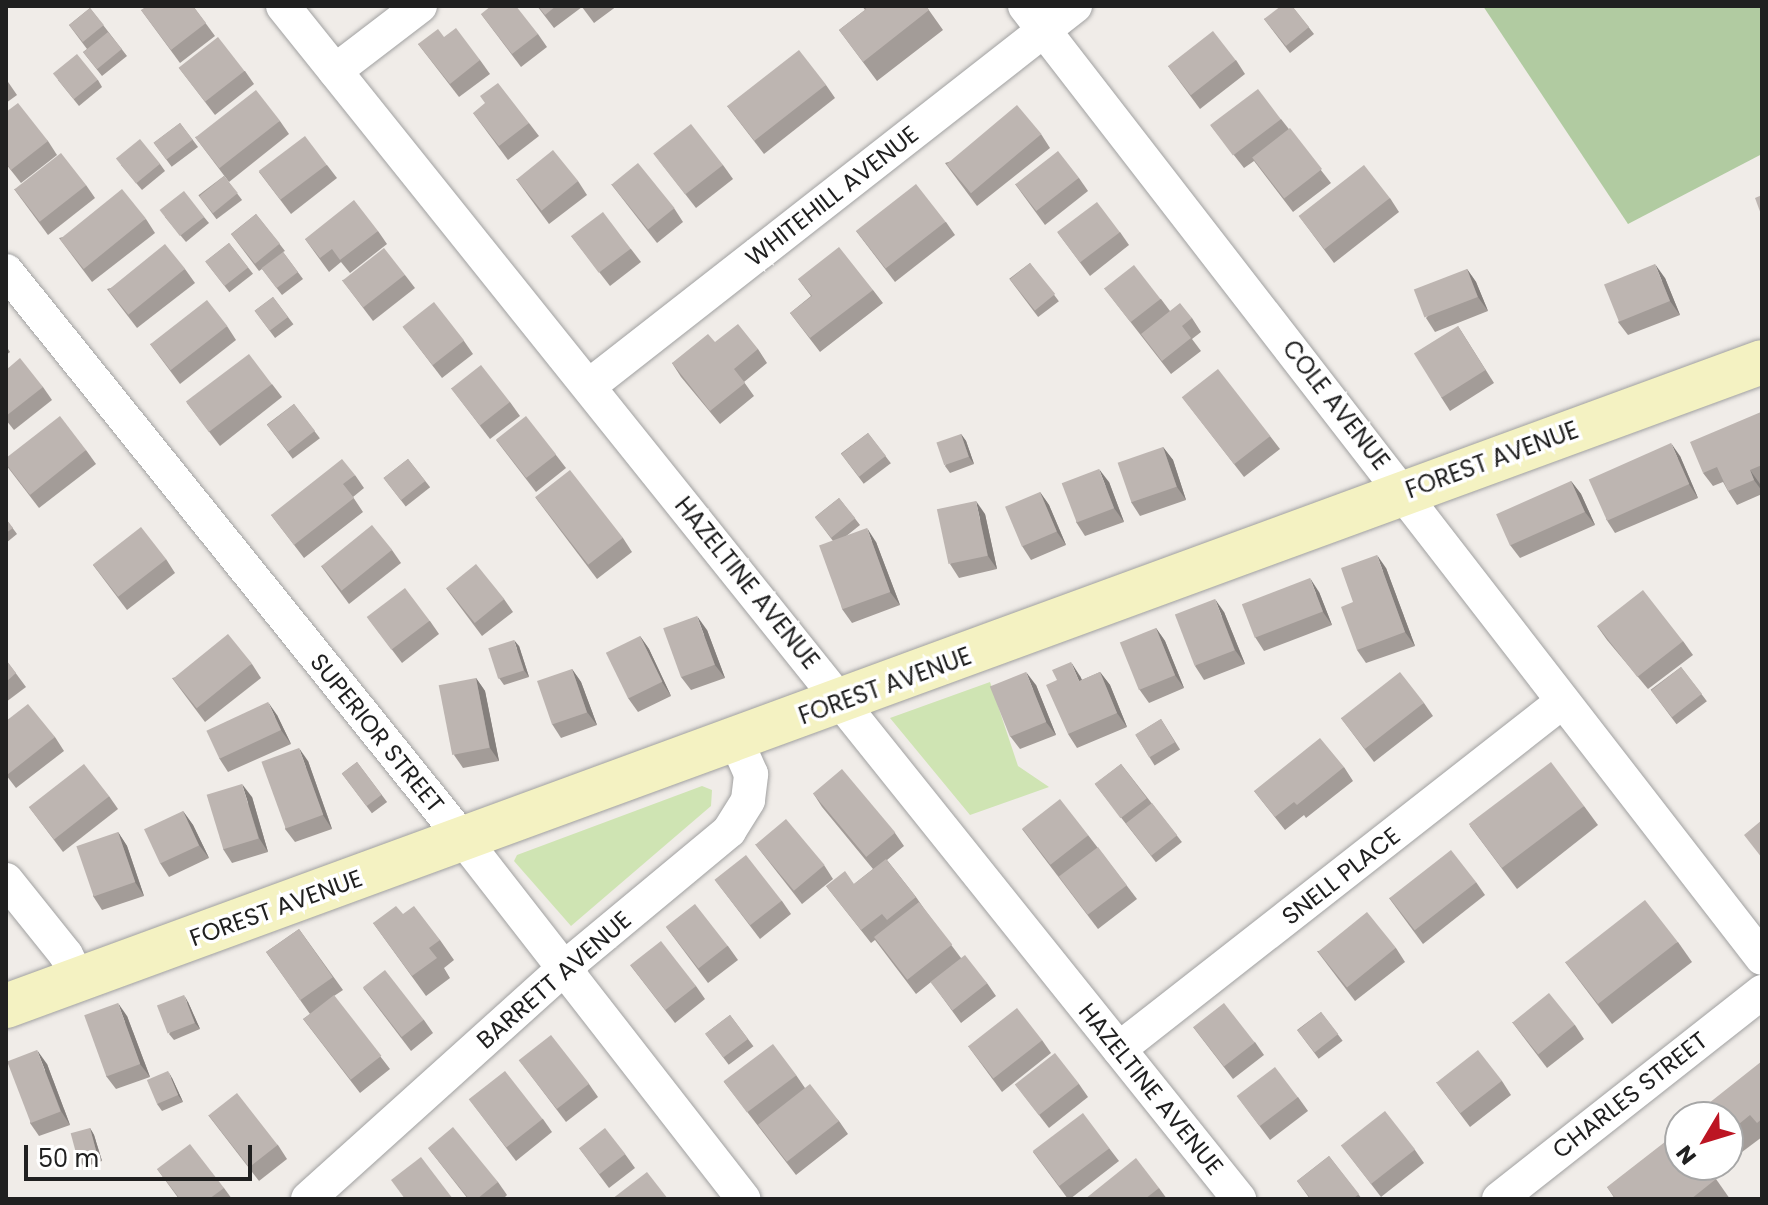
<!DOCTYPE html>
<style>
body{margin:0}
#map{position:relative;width:1768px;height:1205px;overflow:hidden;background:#f0ece8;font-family:Poppins,sans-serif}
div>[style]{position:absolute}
.grass>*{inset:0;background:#cfe4b3}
.forest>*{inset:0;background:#b1cba1}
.roads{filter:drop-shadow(0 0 2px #a1a1a1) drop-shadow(0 0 2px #a1a1a1)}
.street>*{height:34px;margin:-17px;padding:0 17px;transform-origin:17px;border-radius:17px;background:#fff}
.secondary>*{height:44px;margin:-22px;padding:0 22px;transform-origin:22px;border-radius:22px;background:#f4f2c2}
.wall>*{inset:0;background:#a39c98;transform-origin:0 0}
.shaded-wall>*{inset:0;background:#847f7c}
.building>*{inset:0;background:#bdb5b1;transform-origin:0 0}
span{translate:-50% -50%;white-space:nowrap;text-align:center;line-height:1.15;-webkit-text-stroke:7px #fff;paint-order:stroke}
.street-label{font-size:24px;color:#202020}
.frame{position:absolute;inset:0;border:8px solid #202020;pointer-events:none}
.north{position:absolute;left:1664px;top:1101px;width:80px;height:80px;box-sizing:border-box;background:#fff;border:2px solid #a6a6a6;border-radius:50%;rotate:232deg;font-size:22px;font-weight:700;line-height:32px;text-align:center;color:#202020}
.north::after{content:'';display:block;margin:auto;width:28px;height:36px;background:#bc1523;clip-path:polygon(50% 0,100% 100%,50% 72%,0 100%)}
.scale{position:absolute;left:24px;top:1145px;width:228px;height:36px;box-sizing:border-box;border:4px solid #202020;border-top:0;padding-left:10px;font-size:24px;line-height:28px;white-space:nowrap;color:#202020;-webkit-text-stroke:6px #fff;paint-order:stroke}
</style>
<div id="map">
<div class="grass">
<i style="clip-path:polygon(990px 682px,1018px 766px,1049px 787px,970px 815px,890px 718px)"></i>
<i style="clip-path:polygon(702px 786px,712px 790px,711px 806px,571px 926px,514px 861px,517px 855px)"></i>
</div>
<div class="forest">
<i style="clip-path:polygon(1483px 6px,1762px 6px,1762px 154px,1628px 224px)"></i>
</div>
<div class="roads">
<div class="street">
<i style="left:283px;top:6px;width:1529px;rotate:51.29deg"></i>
<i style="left:1025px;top:6px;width:1204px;rotate:52.25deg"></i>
<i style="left:335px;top:71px;width:107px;rotate:-37.4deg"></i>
<i style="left:6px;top:271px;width:730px;rotate:51.17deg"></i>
<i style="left:464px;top:840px;width:455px;rotate:52.1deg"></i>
<i style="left:589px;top:386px;width:617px;rotate:-38.02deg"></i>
<i style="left:6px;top:880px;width:96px;rotate:51.3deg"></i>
<i style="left:66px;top:955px;width:28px;rotate:63deg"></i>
<i style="left:1119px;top:1049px;width:563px;rotate:-38.07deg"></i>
<i style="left:308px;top:1199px;width:343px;rotate:-42deg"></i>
<i style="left:563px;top:969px;width:216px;rotate:-39.7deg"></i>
<i style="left:729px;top:831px;width:36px;rotate:-58deg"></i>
<i style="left:748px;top:800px;width:26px;rotate:-83deg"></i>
<i style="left:751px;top:774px;width:36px;rotate:-114deg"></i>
<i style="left:1499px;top:1199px;width:335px;rotate:-38.2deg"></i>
</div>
<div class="secondary">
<i style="left:6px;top:1006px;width:1870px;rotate:-20.14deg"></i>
</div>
</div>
<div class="wall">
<i style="clip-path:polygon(193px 6px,215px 36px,180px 63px,141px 10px)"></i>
<i style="clip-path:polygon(537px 6px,617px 6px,594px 23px,582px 7px,554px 28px)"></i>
<i style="clip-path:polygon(862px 6px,926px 6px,943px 30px,877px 81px,839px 30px,865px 10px)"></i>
<i style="clip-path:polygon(1292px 6px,1314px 34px,1290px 53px,1264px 19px)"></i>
<i style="clip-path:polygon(90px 8px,127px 56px,102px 76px,83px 52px,87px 49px,69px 25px)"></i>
<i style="clip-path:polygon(481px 14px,538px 34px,547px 47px,521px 67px)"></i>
<i style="clip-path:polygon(444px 37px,480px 60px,490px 74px,459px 97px,418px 44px)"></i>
<i style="clip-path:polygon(1236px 60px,1245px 74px,1200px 109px,1168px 66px)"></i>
<i style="clip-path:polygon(179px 68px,245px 71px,254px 84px,215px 115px)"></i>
<i style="clip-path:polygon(6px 79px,17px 95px,6px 103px)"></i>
<i style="clip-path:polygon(58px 80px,98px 80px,102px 87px,79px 106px)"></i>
<i style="clip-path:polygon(826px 85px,835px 98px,764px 154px,727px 106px)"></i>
<i style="clip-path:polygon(6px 112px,48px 141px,57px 155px,21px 183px,6px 164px)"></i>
<i style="clip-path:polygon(473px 113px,529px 123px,539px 136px,508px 160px)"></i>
<i style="clip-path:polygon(1281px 119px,1331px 183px,1293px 212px,1254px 161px,1244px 168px,1211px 126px)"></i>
<i style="clip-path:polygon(280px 121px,289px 134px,229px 182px,195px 137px)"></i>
<i style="left:180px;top:123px;width:30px;height:33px;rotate:53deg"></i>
<i style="clip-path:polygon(1041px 134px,1050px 148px,977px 206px,945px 163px)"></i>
<i style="clip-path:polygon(654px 154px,723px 165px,733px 179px,696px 208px)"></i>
<i style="clip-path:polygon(160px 164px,165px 171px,142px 190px,121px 165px)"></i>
<i style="clip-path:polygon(327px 165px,337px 178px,291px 214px,259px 172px)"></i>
<i style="left:224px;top:176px;width:30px;height:32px;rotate:53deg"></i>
<i style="clip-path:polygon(1079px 178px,1088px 191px,1045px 225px,1015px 184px)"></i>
<i style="clip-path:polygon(516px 179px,578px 181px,587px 195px,549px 224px)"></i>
<i style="clip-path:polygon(611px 184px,674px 208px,683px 222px,657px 243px)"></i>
<i style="clip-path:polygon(86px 185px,95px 198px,48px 235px,14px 189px)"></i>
<i style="clip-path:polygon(1390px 198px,1399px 212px,1334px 263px,1299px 216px)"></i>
<i style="clip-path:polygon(256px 214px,285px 251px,283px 252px,303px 279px,282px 295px,262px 269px,259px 271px,231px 234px)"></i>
<i style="clip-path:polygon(165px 217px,204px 217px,209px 223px,186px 242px)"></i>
<i style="clip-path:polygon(146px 219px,155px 233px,92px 282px,59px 238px)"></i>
<i style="clip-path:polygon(946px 222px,955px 235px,895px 282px,856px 231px)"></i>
<i style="clip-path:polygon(378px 231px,387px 244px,350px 273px,341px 262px,329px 272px,305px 239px)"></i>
<i style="clip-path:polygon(1120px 232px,1129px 245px,1090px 276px,1058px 233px)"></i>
<i style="clip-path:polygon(571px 236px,631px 249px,641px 262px,610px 286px)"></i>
<i style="left:229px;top:243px;width:39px;height:30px;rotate:52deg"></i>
<i style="left:1030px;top:263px;width:48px;height:26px;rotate:53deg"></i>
<i style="clip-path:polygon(185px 269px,195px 283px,137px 328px,107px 289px)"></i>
<i style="clip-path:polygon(1467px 269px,1476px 282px,1488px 311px,1435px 332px,1426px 318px)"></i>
<i style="clip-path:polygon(405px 275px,415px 288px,373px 321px,342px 280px)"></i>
<i style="clip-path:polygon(1665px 278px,1680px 315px,1628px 335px,1618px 322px)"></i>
<i style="clip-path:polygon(798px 279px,873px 290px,883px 303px,820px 352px,790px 313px,811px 296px)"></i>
<i style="clip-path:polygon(1104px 288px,1161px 299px,1170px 311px,1192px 318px,1201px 332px,1192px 339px,1201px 351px,1171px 374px)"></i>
<i style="left:273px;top:297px;width:34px;height:23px;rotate:53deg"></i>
<i style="clip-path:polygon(227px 326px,236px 340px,180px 384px,150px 344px)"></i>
<i style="clip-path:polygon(1458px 326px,1494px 383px,1450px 411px,1441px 397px)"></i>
<i style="clip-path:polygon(403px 327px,464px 341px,473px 354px,442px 378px)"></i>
<i style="clip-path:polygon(715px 342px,758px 349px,767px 363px,744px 382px,754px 396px,720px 424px,681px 377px,672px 363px)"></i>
<i style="clip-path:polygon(6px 346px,10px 352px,6px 355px)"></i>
<i style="clip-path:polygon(6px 370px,43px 387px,52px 400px,14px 430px,6px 420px)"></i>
<i style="clip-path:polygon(272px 384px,282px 397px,220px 446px,187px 403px)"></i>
<i style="clip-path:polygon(451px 388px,510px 402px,520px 416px,490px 439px)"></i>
<i style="clip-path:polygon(1182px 397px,1270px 436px,1280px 449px,1244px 477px)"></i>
<i style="left:294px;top:404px;width:43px;height:34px;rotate:53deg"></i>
<i style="clip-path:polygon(1762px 413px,1762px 483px,1760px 484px,1762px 489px,1762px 494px,1737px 505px,1728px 491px,1723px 482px,1713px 486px,1703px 473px)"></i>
<i style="left:868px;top:433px;width:38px;height:34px;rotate:53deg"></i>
<i style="clip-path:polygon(961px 434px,966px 441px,974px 464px,950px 473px,945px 466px)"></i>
<i style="clip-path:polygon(496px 440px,556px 455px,566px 468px,536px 492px)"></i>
<i style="clip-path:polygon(1163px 447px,1173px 460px,1186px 500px,1140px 516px,1131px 502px)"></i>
<i style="clip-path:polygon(86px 450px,96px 464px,39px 508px,6px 465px)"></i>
<i style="clip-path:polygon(1680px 456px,1698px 498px,1615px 533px,1606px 519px)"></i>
<i style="left:408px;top:459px;width:36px;height:31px;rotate:52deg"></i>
<i style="clip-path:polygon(355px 475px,364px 488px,353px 497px,363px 512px,304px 558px,271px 515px)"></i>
<i style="clip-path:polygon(1571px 481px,1581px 494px,1595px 525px,1520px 558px,1510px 545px)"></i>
<i style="clip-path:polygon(1109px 482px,1124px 522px,1085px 536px,1076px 522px)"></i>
<i style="clip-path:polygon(1040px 492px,1049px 505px,1066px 545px,1031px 560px,1022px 546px)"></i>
<i style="clip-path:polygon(535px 497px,623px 538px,632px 552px,597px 579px)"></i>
<i style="clip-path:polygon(839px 498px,860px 525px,845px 537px,876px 542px,900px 605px,852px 623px,842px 609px,833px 541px,815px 517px)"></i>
<i style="clip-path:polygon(985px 514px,997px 569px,959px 578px,950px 564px)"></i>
<i style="clip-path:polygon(6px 519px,17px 534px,6px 543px)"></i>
<i style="clip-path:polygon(392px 550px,401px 563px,349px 604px,321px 566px)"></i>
<i style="clip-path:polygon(166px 559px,175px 573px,127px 610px,93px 565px)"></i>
<i style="clip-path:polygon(1386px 568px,1415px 646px,1366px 663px,1357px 650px,1353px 602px)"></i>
<i style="clip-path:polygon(446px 588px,504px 599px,513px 612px,482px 636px)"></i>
<i style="clip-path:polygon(1319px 592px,1332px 625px,1264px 651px,1255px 637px)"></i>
<i style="clip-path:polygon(1224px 612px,1245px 664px,1204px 680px,1195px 666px)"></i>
<i style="clip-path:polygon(368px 618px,430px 621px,439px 634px,402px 663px)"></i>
<i style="clip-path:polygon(1597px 626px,1683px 641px,1693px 655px,1648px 689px,1607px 640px)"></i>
<i style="clip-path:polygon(1156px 628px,1165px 641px,1184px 688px,1149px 703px,1139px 689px)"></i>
<i style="clip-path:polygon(707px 630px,725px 678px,691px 690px,681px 677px)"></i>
<i style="clip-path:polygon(640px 636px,649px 649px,671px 696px,638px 712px,628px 698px)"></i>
<i style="clip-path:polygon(519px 646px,529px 677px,504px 685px,499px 678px)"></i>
<i style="clip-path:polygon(6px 660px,26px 687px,6px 702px)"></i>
<i style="clip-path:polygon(252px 664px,261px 678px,205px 722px,172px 678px)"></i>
<i style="left:1681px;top:667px;width:43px;height:38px;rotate:53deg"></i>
<i style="clip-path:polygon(572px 669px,581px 682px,597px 725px,561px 738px,552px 724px)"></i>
<i style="clip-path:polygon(1100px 672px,1110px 685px,1127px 727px,1077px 748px,1068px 734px,1080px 676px,1082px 680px)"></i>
<i style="clip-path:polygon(476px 678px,485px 691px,499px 761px,463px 768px,454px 755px)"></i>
<i style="clip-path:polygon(1036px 685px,1056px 735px,1020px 749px,1010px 736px)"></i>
<i style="clip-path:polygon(1424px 703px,1433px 716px,1374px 762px,1341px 718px)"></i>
<i style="clip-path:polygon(277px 715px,291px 744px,228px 772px,219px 758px)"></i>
<i style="left:1161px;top:719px;width:36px;height:30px;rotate:58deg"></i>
<i style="clip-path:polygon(6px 721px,55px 737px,64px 751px,16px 788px,6px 775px)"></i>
<i style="clip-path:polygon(308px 761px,332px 829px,295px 842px,285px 829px)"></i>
<i style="left:357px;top:762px;width:50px;height:19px;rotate:53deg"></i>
<i style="left:1121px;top:764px;width:99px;height:33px;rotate:52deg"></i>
<i style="clip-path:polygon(1344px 767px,1353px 781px,1306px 818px,1304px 815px,1285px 830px,1254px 791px)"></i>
<i style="clip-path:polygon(813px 793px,895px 833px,904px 846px,887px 860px,916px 897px,925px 910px,961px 958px,987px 983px,996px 996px,961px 1023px,931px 982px,916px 994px,875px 940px,871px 943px,826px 886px,854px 884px,873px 869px,822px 807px)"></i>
<i style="clip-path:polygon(109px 796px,118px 809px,63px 852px,29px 807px)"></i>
<i style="clip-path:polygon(252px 797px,268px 852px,232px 863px,223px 849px)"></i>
<i style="clip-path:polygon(1584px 806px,1598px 825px,1517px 889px,1470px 826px)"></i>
<i style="clip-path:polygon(183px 811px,193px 825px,209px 858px,169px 877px,160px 863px)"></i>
<i style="clip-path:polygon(1022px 829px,1088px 835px,1137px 899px,1098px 929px)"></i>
<i style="clip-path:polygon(118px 832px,127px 846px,144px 896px,102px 910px,93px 896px)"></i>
<i style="clip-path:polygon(755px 844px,824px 865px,833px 879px,802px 904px)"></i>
<i style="clip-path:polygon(715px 880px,782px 901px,791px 914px,760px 939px)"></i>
<i style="clip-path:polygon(1476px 882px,1485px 895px,1423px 944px,1389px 898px)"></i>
<i style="clip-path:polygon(403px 914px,440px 940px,454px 960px,444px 968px,450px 978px,426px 996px,373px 923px)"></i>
<i style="clip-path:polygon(666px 927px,728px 946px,738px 960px,708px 983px)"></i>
<i style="clip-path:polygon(299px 929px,343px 990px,334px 996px,390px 1069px,360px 1093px,303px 1019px,310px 1014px,266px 952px)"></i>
<i style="clip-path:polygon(1678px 942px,1692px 962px,1612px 1024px,1565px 962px)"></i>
<i style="clip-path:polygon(1396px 948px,1405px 962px,1355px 1001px,1317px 951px)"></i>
<i style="clip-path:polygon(630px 965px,696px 986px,705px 999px,675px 1023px)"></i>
<i style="clip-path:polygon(363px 988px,424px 1020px,433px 1033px,411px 1051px)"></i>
<i style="clip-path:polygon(188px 1002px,200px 1029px,174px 1040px,169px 1034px)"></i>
<i style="left:1321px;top:1012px;width:36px;height:30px;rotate:53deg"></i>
<i style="left:730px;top:1015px;width:39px;height:31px;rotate:53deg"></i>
<i style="clip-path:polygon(127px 1016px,150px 1077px,116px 1089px,106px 1076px)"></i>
<i style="clip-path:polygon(1512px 1022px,1575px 1025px,1584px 1039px,1547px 1068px)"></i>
<i style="clip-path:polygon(1193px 1027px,1255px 1042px,1264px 1055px,1233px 1079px)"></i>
<i style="clip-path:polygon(1042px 1040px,1051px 1053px,1002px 1092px,968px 1046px)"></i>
<i style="clip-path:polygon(519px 1060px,589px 1084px,598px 1097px,566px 1122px)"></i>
<i style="clip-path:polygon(1762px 1061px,1762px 1137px,1734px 1158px,1728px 1150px,1728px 1117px)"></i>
<i style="clip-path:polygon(47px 1064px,70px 1125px,39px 1136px,30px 1123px)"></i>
<i style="clip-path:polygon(796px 1075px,805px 1088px,839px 1121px,848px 1134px,796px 1175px,724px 1082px)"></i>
<i style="clip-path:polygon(172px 1078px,183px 1102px,162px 1111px,157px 1104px)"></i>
<i style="clip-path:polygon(1502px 1081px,1511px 1095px,1470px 1127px,1436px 1082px)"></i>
<i style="clip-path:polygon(1015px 1084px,1079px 1084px,1088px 1097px,1049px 1128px)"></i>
<i style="clip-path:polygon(1237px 1096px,1298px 1097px,1308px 1111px,1270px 1140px)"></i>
<i style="clip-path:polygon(469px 1099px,543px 1119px,552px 1132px,516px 1161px)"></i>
<i style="clip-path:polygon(208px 1115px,278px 1145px,287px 1159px,259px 1181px)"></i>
<i style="clip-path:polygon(90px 1128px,94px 1135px,102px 1161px,84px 1167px,79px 1160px)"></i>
<i style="clip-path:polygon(1341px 1145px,1415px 1150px,1424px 1163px,1381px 1197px)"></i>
<i style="clip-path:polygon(428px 1148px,498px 1182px,507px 1195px,503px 1199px,468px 1199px)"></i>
<i style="clip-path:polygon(579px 1148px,625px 1154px,635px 1168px,609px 1188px)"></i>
<i style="clip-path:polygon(1109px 1148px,1119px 1161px,1070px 1199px,1068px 1199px,1033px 1152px)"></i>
<i style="clip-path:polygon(1329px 1156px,1362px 1199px,1310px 1199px,1297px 1181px)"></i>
<i style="clip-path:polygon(157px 1169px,224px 1188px,232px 1199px,179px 1199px)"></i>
<i style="clip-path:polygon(1716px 1179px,1730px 1199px,1615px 1199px,1607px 1187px)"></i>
<i style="clip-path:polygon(1159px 1188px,1167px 1199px,1085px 1199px)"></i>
</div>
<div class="shaded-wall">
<i style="clip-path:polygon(1655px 264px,1665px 278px,1680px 315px,1670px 301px)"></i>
<i style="clip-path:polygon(1467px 269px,1476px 282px,1488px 311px,1478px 297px)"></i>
<i style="clip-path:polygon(961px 434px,966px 441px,974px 464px,969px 457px)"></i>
<i style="clip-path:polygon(1671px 443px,1680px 456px,1698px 498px,1689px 484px)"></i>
<i style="clip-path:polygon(1163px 447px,1173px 460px,1186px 500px,1177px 487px)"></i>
<i style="clip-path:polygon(1099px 469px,1109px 482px,1124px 522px,1114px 508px)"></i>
<i style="clip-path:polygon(1750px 470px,1760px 484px,1762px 491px,1754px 480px)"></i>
<i style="clip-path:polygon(1571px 481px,1581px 494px,1595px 525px,1585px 512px)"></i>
<i style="clip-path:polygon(1040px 492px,1049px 505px,1066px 545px,1057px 532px)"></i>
<i style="clip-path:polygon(976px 501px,985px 514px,997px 569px,988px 556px)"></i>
<i style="clip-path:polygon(867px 528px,876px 542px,900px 605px,890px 592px)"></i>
<i style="clip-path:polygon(1377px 555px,1386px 568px,1415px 646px,1405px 632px)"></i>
<i style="clip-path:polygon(1310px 578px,1319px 592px,1332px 625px,1323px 612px)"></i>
<i style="clip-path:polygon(1215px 599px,1224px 612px,1245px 664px,1235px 650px)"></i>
<i style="clip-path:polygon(697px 616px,707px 630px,725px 678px,715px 665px)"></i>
<i style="clip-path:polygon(1156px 628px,1165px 641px,1184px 688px,1175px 675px)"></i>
<i style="clip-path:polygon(640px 636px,649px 649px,671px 696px,662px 682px)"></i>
<i style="clip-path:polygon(514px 640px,519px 646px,529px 677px,524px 670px)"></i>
<i style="clip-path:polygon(1071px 662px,1080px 676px,1089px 695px,1079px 681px)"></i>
<i style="clip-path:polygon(572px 669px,581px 682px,597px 725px,587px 712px)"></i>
<i style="clip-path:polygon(1026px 672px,1036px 685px,1056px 735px,1046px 722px)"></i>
<i style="clip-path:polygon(1100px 672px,1110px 685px,1127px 727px,1117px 713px)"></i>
<i style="clip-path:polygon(476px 678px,485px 691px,499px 761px,490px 748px)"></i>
<i style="clip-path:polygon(268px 702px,277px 715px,291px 744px,281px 730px)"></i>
<i style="clip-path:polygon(299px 748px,308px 761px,332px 829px,323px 815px)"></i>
<i style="clip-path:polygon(242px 784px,252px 797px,268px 852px,259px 838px)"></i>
<i style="clip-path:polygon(183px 811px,193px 825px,209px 858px,199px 845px)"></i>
<i style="clip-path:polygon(118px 832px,127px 846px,144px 896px,135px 882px)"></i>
<i style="clip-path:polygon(184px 995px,188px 1002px,200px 1029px,195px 1023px)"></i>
<i style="clip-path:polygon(118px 1003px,127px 1016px,150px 1077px,140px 1064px)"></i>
<i style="clip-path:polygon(37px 1050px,47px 1064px,70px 1125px,61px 1111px)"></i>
<i style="clip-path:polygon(168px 1071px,172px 1078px,183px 1102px,178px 1095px)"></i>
<i style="clip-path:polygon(90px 1128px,94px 1135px,102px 1161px,97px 1154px)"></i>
</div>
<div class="building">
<i style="clip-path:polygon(147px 6px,193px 6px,206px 23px,171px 50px,141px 10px)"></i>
<i style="clip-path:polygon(491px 6px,516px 6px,538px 34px,512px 54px,481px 14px)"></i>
<i style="clip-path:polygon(538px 6px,556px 6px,545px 15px)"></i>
<i style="clip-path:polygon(864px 6px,926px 6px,929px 10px,863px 62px,839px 30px,866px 9px)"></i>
<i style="clip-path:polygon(1281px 6px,1292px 6px,1309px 27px,1286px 46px,1264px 19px)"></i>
<i style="left:90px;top:8px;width:22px;height:27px;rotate:51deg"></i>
<i style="clip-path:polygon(456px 28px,480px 60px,450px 84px,418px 44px,438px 29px,444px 37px)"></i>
<i style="left:1213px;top:31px;width:37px;height:57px;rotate:52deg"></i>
<i style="left:108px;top:32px;width:22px;height:32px;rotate:51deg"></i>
<i style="left:218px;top:37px;width:43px;height:50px;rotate:52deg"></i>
<i style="left:799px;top:50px;width:44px;height:91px;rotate:52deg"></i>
<i style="left:77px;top:54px;width:33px;height:31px;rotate:51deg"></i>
<i style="clip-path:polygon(498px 83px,529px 123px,499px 146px,473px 113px,485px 103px,480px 96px)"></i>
<i style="left:1258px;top:89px;width:38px;height:60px;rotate:53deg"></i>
<i style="left:256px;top:90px;width:39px;height:77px;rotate:52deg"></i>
<i style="clip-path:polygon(18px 103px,48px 141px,11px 170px,6px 163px,6px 112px)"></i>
<i style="left:1017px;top:105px;width:38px;height:92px;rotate:50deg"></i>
<i style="left:180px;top:123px;width:21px;height:33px;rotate:53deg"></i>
<i style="left:691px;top:124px;width:52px;height:48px;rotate:52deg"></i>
<i style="left:1290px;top:128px;width:52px;height:48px;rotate:52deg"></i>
<i style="left:305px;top:136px;width:36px;height:58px;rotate:53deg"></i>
<i style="left:140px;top:139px;width:32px;height:31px;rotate:51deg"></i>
<i style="left:553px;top:150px;width:40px;height:47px;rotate:51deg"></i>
<i style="left:1058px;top:151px;width:34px;height:54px;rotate:52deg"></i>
<i style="left:61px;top:153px;width:41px;height:59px;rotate:52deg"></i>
<i style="left:638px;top:163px;width:58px;height:34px;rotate:51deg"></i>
<i style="left:1364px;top:165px;width:42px;height:83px;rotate:52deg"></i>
<i style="left:224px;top:176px;width:22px;height:32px;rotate:51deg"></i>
<i style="left:916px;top:184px;width:48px;height:76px;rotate:52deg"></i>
<i style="left:122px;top:189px;width:38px;height:80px;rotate:51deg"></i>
<i style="left:184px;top:191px;width:33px;height:31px;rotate:52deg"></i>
<i style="clip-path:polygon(1762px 195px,1762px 217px,1755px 198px)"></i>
<i style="clip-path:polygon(354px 200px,378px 231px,340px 260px,332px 249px,320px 258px,305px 239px)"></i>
<i style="left:1097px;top:202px;width:38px;height:50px;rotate:53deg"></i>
<i style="left:603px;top:212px;width:46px;height:40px;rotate:53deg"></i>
<i style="left:256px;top:214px;width:38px;height:32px;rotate:51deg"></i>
<i style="left:229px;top:243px;width:31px;height:30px;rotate:52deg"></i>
<i style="left:165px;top:244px;width:32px;height:73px;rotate:51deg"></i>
<i style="clip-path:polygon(839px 247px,873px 290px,810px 338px,790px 313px,812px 296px,798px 279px)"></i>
<i style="left:384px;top:248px;width:34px;height:53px;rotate:52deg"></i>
<i style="left:283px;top:252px;width:25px;height:27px;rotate:53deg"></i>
<i style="left:1030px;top:263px;width:40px;height:26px;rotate:51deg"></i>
<i style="left:1655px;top:264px;width:40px;height:55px;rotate:68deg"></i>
<i style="left:1134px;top:265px;width:43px;height:38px;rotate:52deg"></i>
<i style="left:1467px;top:269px;width:30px;height:57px;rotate:69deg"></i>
<i style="left:273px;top:297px;width:25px;height:23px;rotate:53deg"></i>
<i style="left:207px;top:300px;width:33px;height:72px;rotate:52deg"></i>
<i style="left:434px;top:302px;width:49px;height:40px;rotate:52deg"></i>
<i style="clip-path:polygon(1180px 303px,1192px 318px,1182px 326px,1191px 338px,1162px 361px,1141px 334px)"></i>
<i style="clip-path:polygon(738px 324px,758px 349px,734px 369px,745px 383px,710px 411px,672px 363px,708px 334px,715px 342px)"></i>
<i style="left:1458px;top:326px;width:52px;height:52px;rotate:58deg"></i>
<i style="left:249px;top:354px;width:38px;height:79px;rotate:53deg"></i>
<i style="clip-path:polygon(20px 358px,43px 387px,6px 416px,6px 370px)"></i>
<i style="left:481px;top:365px;width:47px;height:38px;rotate:52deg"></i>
<i style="left:1218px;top:369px;width:85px;height:46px;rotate:52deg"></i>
<i style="left:294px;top:404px;width:34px;height:34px;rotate:52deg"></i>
<i style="clip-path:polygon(1761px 412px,1762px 465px,1750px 470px,1754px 480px,1728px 491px,1717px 467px,1703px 473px,1690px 442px)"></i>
<i style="clip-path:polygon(60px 416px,86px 450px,30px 495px,6px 464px,6px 458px)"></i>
<i style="left:526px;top:416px;width:49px;height:38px;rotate:52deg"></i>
<i style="left:868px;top:433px;width:29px;height:34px;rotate:52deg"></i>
<i style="left:961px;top:434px;width:24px;height:26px;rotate:71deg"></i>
<i style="left:1671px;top:443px;width:45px;height:90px;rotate:66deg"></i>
<i style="left:1163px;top:447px;width:42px;height:48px;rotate:71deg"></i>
<i style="clip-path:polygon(342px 459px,355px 475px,343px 484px,354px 498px,294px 545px,271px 515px)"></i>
<i style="left:408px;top:459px;width:28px;height:31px;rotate:52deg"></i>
<i style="left:1099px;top:469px;width:42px;height:40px;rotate:69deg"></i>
<i style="left:570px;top:470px;width:86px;height:44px;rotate:52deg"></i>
<i style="left:1571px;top:481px;width:34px;height:82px;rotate:66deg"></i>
<i style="left:1040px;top:492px;width:43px;height:38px;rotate:67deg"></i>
<i style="left:839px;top:498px;width:26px;height:31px;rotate:51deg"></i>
<i style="left:976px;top:501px;width:56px;height:40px;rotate:78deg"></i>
<i style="clip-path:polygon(6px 519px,13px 528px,6px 533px)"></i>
<i style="left:372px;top:525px;width:32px;height:65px;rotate:51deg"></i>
<i style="left:141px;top:527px;width:41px;height:61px;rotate:52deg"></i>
<i style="left:867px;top:528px;width:68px;height:51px;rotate:70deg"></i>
<i style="clip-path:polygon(1377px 555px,1405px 632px,1357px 650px,1341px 607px,1353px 602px,1341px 568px)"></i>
<i style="left:476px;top:564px;width:45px;height:38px;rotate:51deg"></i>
<i style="left:1310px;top:578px;width:36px;height:73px;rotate:69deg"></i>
<i style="left:405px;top:588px;width:41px;height:48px;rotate:53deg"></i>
<i style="left:1643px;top:590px;width:65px;height:58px;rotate:52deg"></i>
<i style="left:1215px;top:599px;width:55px;height:43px;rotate:69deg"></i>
<i style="left:697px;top:616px;width:52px;height:36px;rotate:70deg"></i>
<i style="left:1156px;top:628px;width:51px;height:39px;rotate:68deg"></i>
<i style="left:228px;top:634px;width:38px;height:71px;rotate:51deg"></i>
<i style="left:640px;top:636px;width:51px;height:38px;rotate:64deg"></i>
<i style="left:514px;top:640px;width:32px;height:27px;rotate:72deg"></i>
<i style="clip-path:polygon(6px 660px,16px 673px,6px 682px)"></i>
<i style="clip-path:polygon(1071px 662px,1079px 681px,1100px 672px,1117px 713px,1068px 734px,1046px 685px,1057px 680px,1052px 670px)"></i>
<i style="left:1681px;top:667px;width:34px;height:38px;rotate:52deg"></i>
<i style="left:572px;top:669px;width:46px;height:37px;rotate:71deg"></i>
<i style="left:1026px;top:672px;width:54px;height:39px;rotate:68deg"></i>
<i style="left:1400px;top:672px;width:39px;height:75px;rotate:52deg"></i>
<i style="left:476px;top:678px;width:71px;height:38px;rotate:79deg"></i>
<i style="left:268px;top:702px;width:31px;height:68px;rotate:65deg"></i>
<i style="clip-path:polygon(28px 704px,55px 737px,7px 775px,6px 721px)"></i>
<i style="left:1161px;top:719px;width:27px;height:30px;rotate:59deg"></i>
<i style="clip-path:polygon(1320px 738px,1344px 767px,1297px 805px,1294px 802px,1275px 817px,1254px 791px)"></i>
<i style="left:299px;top:748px;width:71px;height:40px;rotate:70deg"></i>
<i style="left:357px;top:762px;width:41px;height:19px;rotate:53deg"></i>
<i style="left:1551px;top:762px;width:55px;height:103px;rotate:53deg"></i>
<i style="left:84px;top:764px;width:41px;height:70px;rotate:52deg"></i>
<i style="left:1121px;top:764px;width:43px;height:33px;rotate:53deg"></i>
<i style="left:842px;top:769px;width:83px;height:38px;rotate:50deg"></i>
<i style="left:242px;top:784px;width:57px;height:37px;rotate:73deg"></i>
<i style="left:1060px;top:799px;width:46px;height:48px;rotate:52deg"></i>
<i style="left:1152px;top:803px;width:41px;height:33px;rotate:52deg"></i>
<i style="left:183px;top:811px;width:38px;height:43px;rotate:65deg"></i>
<i style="left:786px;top:819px;width:60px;height:40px;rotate:50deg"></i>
<i style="clip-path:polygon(1762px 820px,1762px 858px,1744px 835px)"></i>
<i style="left:118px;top:832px;width:53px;height:44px;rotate:71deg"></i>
<i style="left:1098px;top:847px;width:48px;height:49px;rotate:53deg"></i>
<i style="left:1451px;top:850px;width:41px;height:78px;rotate:52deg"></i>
<i style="left:746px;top:855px;width:58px;height:40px;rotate:52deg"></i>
<i style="clip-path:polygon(886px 859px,916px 897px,887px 920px,882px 914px,861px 930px,826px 886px,845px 871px,854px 884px)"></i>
<i style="left:1645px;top:900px;width:53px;height:101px;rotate:52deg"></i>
<i style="left:919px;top:902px;width:54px;height:57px;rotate:52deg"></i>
<i style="left:695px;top:904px;width:53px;height:37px;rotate:52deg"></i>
<i style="clip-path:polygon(396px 906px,403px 914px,414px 906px,440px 940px,429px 948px,437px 958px,412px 976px,373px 923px)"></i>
<i style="left:1367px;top:912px;width:46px;height:63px;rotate:51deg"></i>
<i style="left:299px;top:929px;width:59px;height:40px;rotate:55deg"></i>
<i style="left:661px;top:941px;width:57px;height:39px;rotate:52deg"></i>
<i style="left:965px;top:955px;width:36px;height:44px;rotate:52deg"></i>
<i style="left:385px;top:970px;width:63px;height:28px;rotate:52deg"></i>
<i style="left:1549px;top:993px;width:41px;height:47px;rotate:51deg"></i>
<i style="left:184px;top:995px;width:30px;height:29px;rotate:69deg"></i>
<i style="left:334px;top:995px;width:77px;height:39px;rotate:52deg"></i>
<i style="left:118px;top:1003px;width:65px;height:36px;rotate:70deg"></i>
<i style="left:1224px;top:1003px;width:50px;height:39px;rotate:52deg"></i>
<i style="left:1017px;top:1008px;width:41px;height:62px;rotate:52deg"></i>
<i style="left:1321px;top:1012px;width:28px;height:30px;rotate:52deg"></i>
<i style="left:730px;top:1015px;width:30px;height:31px;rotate:53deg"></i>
<i style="left:551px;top:1035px;width:62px;height:41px;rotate:52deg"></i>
<i style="left:773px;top:1044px;width:39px;height:62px;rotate:53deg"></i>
<i style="left:37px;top:1050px;width:66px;height:32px;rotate:69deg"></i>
<i style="left:1478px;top:1050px;width:39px;height:53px;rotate:52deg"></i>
<i style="left:1055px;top:1053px;width:39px;height:51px;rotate:52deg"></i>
<i style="clip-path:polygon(1762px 1061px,1762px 1119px,1757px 1123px,1750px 1115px,1728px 1133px,1728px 1117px,1703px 1117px,1699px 1111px)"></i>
<i style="left:1275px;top:1067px;width:38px;height:48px;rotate:53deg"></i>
<i style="left:168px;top:1071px;width:26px;height:23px;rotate:67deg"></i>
<i style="left:505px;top:1071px;width:61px;height:46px;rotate:52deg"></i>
<i style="left:810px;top:1084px;width:47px;height:66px;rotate:52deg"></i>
<i style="left:237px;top:1093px;width:66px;height:36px;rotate:52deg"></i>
<i style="left:1385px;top:1111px;width:49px;height:56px;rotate:52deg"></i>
<i style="left:1083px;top:1113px;width:44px;height:63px;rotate:53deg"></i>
<i style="clip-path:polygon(453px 1127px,498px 1182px,477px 1199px,469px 1199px,428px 1148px)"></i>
<i style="left:90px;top:1128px;width:27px;height:20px;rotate:75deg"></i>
<i style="left:605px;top:1128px;width:33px;height:33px;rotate:52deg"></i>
<i style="clip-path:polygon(1679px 1131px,1680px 1133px,1680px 1165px,1705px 1165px,1716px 1179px,1691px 1199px,1616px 1199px,1607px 1187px)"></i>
<i style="clip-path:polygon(190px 1144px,224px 1188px,209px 1199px,180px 1199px,157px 1169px)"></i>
<i style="clip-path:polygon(1329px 1156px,1359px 1194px,1353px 1199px,1311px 1199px,1297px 1181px)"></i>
<i style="clip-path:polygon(421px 1157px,453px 1199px,405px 1199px,391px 1180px)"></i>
<i style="clip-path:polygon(1136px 1158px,1159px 1188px,1145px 1199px,1085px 1199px)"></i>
<i style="clip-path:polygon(647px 1172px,668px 1199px,612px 1199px)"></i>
</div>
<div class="street-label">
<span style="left:832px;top:196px;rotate:-38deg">WHITEHILL AVENUE</span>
<span style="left:1336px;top:405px;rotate:52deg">COLE AVENUE</span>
<span style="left:1492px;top:460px;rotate:-20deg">FOREST AVENUE</span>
<span style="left:747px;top:583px;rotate:51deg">HAZELTINE AVENUE</span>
<span style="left:885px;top:686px;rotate:-20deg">FOREST AVENUE</span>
<span style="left:377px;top:733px;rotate:51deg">SUPERIOR STREET</span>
<span style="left:1341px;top:876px;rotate:-38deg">SNELL PLACE</span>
<span style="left:276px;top:908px;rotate:-20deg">FOREST AVENUE</span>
<span style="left:554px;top:980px;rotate:-41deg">BARRETT AVENUE</span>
<span style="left:1151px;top:1089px;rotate:51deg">HAZELTINE AVENUE</span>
<span style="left:1630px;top:1095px;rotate:-38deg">CHARLES STREET</span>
</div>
<div class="frame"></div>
<div class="north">N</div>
<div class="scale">50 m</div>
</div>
